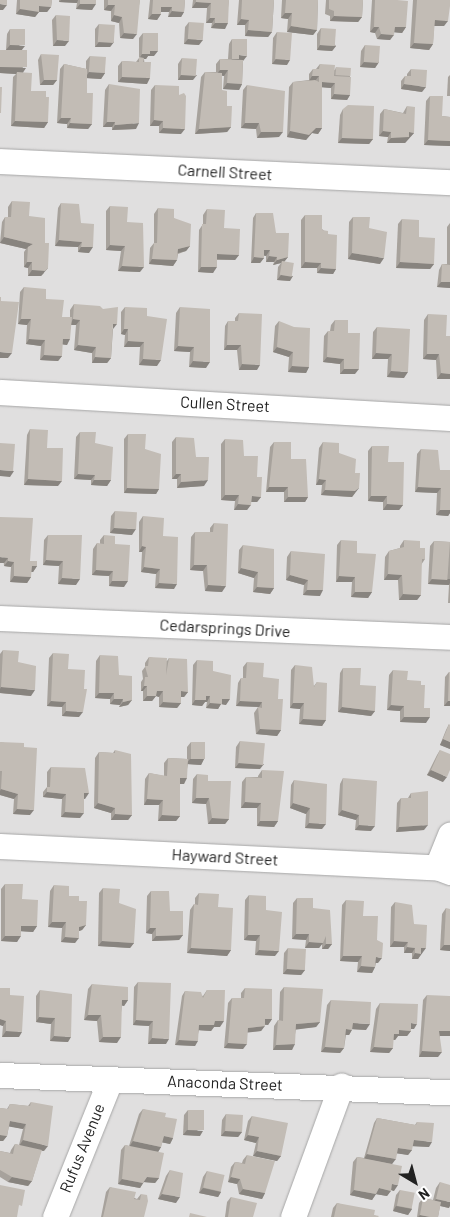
<!DOCTYPE html>
<style>
body{margin:0}
#map{position:relative;width:450px;height:1217px;overflow:hidden;background:#f2f0e9;font-family:Barlow,sans-serif}
div>[style]{position:absolute}
.residential>*{inset:0;background:#e0dfdf;transform-origin:0 0}
.roads{filter:drop-shadow(0 0 1px #a6a6a6) drop-shadow(0 0 1px #a6a6a6)}
.minor>*{height:25px;margin:-12.5px;padding:0 12.5px;transform-origin:12.5px;border-radius:12.5px;background:#fff}
.wall>*{inset:0;background:#a7a29c}
.shaded-wall>*{inset:0;background:#88847f}
.building>*{inset:0;background:#c2bcb5;transform-origin:0 0}
span{translate:-50% -50%;white-space:nowrap;text-align:center;line-height:1.15;-webkit-text-stroke:4px #fff;paint-order:stroke}
.street-label{font-size:16px;color:#222}
.north{position:absolute;left:390px;top:1157px;width:50px;height:50px;-webkit-text-stroke:4px #fff;paint-order:stroke;rotate:143deg;font-size:14px;font-weight:700;line-height:20px;text-align:center;color:#222}
.north::after{content:'';display:block;margin:auto;width:18px;height:22px;background:#222;clip-path:polygon(50% 0,100% 100%,50% 72%,0 100%)}
</style>
<div id="map">
<div class="residential">
<i style="left:0;top:0;width:450px;height:1217px"></i>
</div>
<div class="roads">
<div class="minor">
<i style="left:0;top:161px;width:450px;rotate:2.7deg"></i>
<i style="left:0;top:392px;width:451px;rotate:3.3deg"></i>
<i style="left:0;top:618px;width:450px;rotate:2.4deg"></i>
<i style="left:0;top:846px;width:438px;rotate:2.8deg"></i>
<i style="left:437px;top:867px;width:14px;rotate:21deg"></i>
<i style="left:437px;top:867px;width:35px;rotate:-68deg"></i>
<i style="left:0;top:1075px;width:450px;rotate:2.2deg"></i>
<i style="left:55px;top:1217px;width:148px;rotate:-68.1deg"></i>
<i style="left:293px;top:1217px;width:140px;rotate:-69.9deg"></i>
</div>
</div>
<div class="wall">
<i style="clip-path:polygon(17px 0,52px 0,51px 7px,47px 12px,39px 12px,35px 17px,16px 14px)"></i>
<i style="clip-path:polygon(59px 0,96px 0,92px 10px,76px 9px,77px 3px,59px 2px)"></i>
<i style="clip-path:polygon(104px 0,140px 0,133px 39px,120px 38px,119px 23px,111px 21px,111px 11px,104px 10px)"></i>
<i style="clip-path:polygon(150px 0,185px 0,184px 12px,181px 17px,168px 17px,169px 12px,161px 12px,161px 14px,157px 20px,148px 19px)"></i>
<i style="clip-path:polygon(193px 0,229px 0,225px 29px,211px 28px,212px 23px,206px 23px,207px 8px,192px 8px)"></i>
<i style="clip-path:polygon(239px 0,274px 0,272px 32px,268px 37px,245px 36px,245px 25px,237px 25px)"></i>
<i style="clip-path:polygon(282px 0,318px 0,317px 30px,313px 35px,287px 32px,288px 19px,281px 18px)"></i>
<i style="clip-path:polygon(326px 0,363px 0,362px 17px,358px 22px,330px 21px,330px 16px,325px 14px)"></i>
<i style="clip-path:polygon(372px 0,397px 0,406px 27px,402px 33px,394px 32px,390px 40px,377px 39px,375px 33px,370px 32px)"></i>
<i style="clip-path:polygon(413px 0,450px 0,444px 26px,434px 26px,433px 44px,429px 50px,410px 48px)"></i>
<i style="clip-path:polygon(56px 15px,65px 46px,53px 46px,52px 20px)"></i>
<i style="clip-path:polygon(189px 22px,199px 45px,184px 44px,185px 27px)"></i>
<i style="clip-path:polygon(99px 24px,114px 42px,110px 47px,95px 47px,95px 29px)"></i>
<i style="clip-path:polygon(321px 28px,336px 46px,332px 51px,317px 50px,317px 34px)"></i>
<i style="clip-path:polygon(10px 29px,22px 50px,23px 72px,31px 91px,46px 97px,48px 122px,44px 128px,11px 126px,13px 77px,16px 74px,0 73px,0 50px,6px 50px,7px 34px)"></i>
<i style="clip-path:polygon(277px 32px,287px 65px,272px 64px,273px 38px)"></i>
<i style="clip-path:polygon(143px 33px,154px 56px,148px 56px,146px 59px,144px 59px,147px 84px,118px 82px,118px 66px,122px 61px,136px 62px,139px 58px,139px 38px)"></i>
<i style="clip-path:polygon(232px 39px,243px 61px,242px 84px,239px 90px,223px 89px,224px 76px,222px 75px,222px 90px,227px 106px,231px 127px,227px 132px,195px 134px,201px 77px,205px 72px,216px 72px,216px 64px,220px 59px,228px 59px,229px 44px)"></i>
<i style="clip-path:polygon(365px 45px,379px 62px,375px 68px,360px 67px,361px 51px)"></i>
<i style="clip-path:polygon(41px 54px,57px 80px,53px 85px,40px 85px,38px 60px)"></i>
<i style="clip-path:polygon(90px 56px,105px 73px,101px 79px,87px 78px,87px 93px,92px 124px,88px 129px,67px 128px,67px 124px,57px 123px,60px 69px,64px 64px,86px 69px,86px 61px)"></i>
<i style="clip-path:polygon(182px 58px,193px 80px,178px 80px,178px 64px)"></i>
<i style="clip-path:polygon(320px 64px,335px 70px,336px 67px,350px 76px,350px 95px,347px 100px,331px 99px,331px 88px,322px 87px,322px 128px,318px 134px,312px 133px,306px 140px,287px 137px,289px 87px,293px 82px,309px 80px,309px 74px,313px 69px,316px 69px)"></i>
<i style="clip-path:polygon(411px 69px,422px 92px,401px 89px,401px 81px,405px 76px,407px 76px,407px 74px)"></i>
<i style="clip-path:polygon(450px 75px,450px 96px,447px 96px,448px 77px)"></i>
<i style="clip-path:polygon(109px 84px,136px 129px,112px 130px,112px 127px,103px 127px,105px 90px)"></i>
<i style="clip-path:polygon(155px 85px,179px 95px,181px 134px,159px 133px,159px 126px,150px 126px,151px 90px)"></i>
<i style="clip-path:polygon(247px 85px,279px 137px,257px 138px,256px 129px,241px 128px,243px 90px)"></i>
<i style="clip-path:polygon(430px 96px,442px 116px,450px 117px,450px 146px,424px 145px,426px 101px)"></i>
<i style="clip-path:polygon(407px 106px,414px 133px,405px 143px,387px 143px,388px 137px,379px 136px,380px 114px,384px 109px,403px 113px)"></i>
<i style="clip-path:polygon(343px 109px,373px 139px,369px 144px,338px 143px,340px 115px)"></i>
<i style="clip-path:polygon(12px 201px,29px 216px,44px 273px,41px 276px,28px 276px,28px 268px,24px 267px,24px 252px,26px 249px,0 243px,2px 222px,5px 217px,8px 217px,8px 207px)"></i>
<i style="clip-path:polygon(61px 203px,81px 223px,89px 253px,78px 252px,78px 247px,55px 246px,58px 208px)"></i>
<i style="clip-path:polygon(110px 206px,127px 222px,140px 272px,118px 271px,121px 251px,106px 250px,106px 211px)"></i>
<i style="clip-path:polygon(158px 208px,174px 218px,190px 246px,186px 251px,178px 254px,177px 260px,173px 266px,149px 264px,150px 248px,154px 243px,154px 214px)"></i>
<i style="clip-path:polygon(207px 209px,224px 228px,239px 255px,235px 260px,217px 260px,213px 273px,198px 272px,199px 230px,203px 224px,203px 215px)"></i>
<i style="clip-path:polygon(256px 213px,276px 233px,288px 257px,284px 262px,290px 281px,277px 280px,278px 267px,281px 263px,273px 265px,274px 262px,266px 262px,266px 256px,264px 255px,264px 258px,260px 263px,251px 263px,253px 218px)"></i>
<i style="clip-path:polygon(305px 215px,328px 234px,336px 269px,333px 274px,317px 273px,317px 268px,301px 268px,301px 220px)"></i>
<i style="clip-path:polygon(353px 217px,369px 228px,380px 264px,348px 259px,349px 222px)"></i>
<i style="clip-path:polygon(402px 219px,419px 237px,434px 264px,430px 269px,396px 268px,398px 224px)"></i>
<i style="clip-path:polygon(450px 223px,450px 288px,437px 287px,439px 270px,442px 264px,447px 264px,447px 227px)"></i>
<i style="clip-path:polygon(24px 287px,46px 299px,62px 317px,70px 317px,70px 310px,74px 304px,113px 329px,111px 358px,107px 363px,92px 363px,92px 353px,74px 350px,76px 325px,71px 325px,67px 345px,62px 344px,62px 356px,58px 361px,40px 360px,41px 346px,26px 344px,27px 325px,18px 324px,20px 292px)"></i>
<i style="clip-path:polygon(125px 307px,147px 316px,157px 366px,139px 365px,140px 347px,124px 347px,125px 335px,121px 334px,121px 312px)"></i>
<i style="clip-path:polygon(180px 307px,206px 368px,189px 367px,190px 352px,174px 351px,176px 313px)"></i>
<i style="clip-path:polygon(239px 313px,257px 370px,239px 370px,237px 350px,224px 350px,225px 326px,228px 321px,235px 321px,235px 318px)"></i>
<i style="clip-path:polygon(428px 314px,446px 336px,450px 336px,450px 379px,437px 379px,436px 360px,423px 359px,424px 320px)"></i>
<i style="clip-path:polygon(335px 320px,355px 374px,340px 374px,340px 364px,323px 362px,324px 336px,328px 331px,330px 331px,331px 325px)"></i>
<i style="clip-path:polygon(279px 321px,309px 367px,306px 373px,288px 372px,289px 357px,273px 352px,275px 326px)"></i>
<i style="clip-path:polygon(377px 327px,404px 378px,387px 377px,388px 359px,372px 359px,373px 332px)"></i>
<i style="clip-path:polygon(30px 429px,47px 448px,58px 486px,24px 485px,27px 435px)"></i>
<i style="clip-path:polygon(80px 432px,95px 443px,111px 480px,107px 486px,91px 485px,91px 480px,74px 479px,76px 437px)"></i>
<i style="clip-path:polygon(128px 434px,145px 449px,159px 489px,156px 494px,124px 493px,124px 439px)"></i>
<i style="clip-path:polygon(176px 437px,196px 457px,204px 486px,177px 488px,177px 479px,172px 479px,172px 442px)"></i>
<i style="clip-path:polygon(225px 439px,257px 477px,261px 497px,257px 502px,251px 502px,247px 510px,234px 510px,235px 501px,221px 500px,221px 444px)"></i>
<i style="clip-path:polygon(274px 442px,291px 459px,308px 497px,305px 502px,284px 502px,284px 492px,266px 492px,270px 447px)"></i>
<i style="clip-path:polygon(323px 442px,339px 453px,355px 493px,352px 497px,321px 495px,322px 485px,316px 485px,319px 448px)"></i>
<i style="clip-path:polygon(372px 446px,388px 462px,403px 505px,399px 510px,383px 510px,383px 502px,368px 501px,368px 451px)"></i>
<i style="clip-path:polygon(421px 449px,440px 470px,450px 470px,450px 513px,448px 516px,436px 515px,437px 493px,415px 492px,417px 454px)"></i>
<i style="clip-path:polygon(115px 511px,132px 535px,110px 533px,111px 516px)"></i>
<i style="clip-path:polygon(143px 516px,163px 536px,174px 589px,155px 588px,156px 574px,141px 572px,142px 552px,139px 552px,139px 522px)"></i>
<i style="clip-path:polygon(0 517px,30px 561px,37px 566px,33px 572px,31px 572px,31px 577px,27px 583px,10px 582px,11px 567px,4px 566px)"></i>
<i style="clip-path:polygon(214px 523px,222px 592px,205px 591px,203px 571px,190px 570px,191px 537px,195px 532px,210px 532px,210px 528px)"></i>
<i style="clip-path:polygon(48px 535px,76px 585px,58px 584px,59px 566px,43px 565px,44px 540px)"></i>
<i style="clip-path:polygon(104px 535px,115px 544px,124px 587px,109px 586px,109px 576px,92px 575px,93px 549px,97px 543px,100px 544px,100px 540px)"></i>
<i style="clip-path:polygon(341px 540px,357px 553px,372px 592px,368px 598px,351px 597px,352px 582px,336px 582px,337px 545px)"></i>
<i style="clip-path:polygon(404px 540px,420px 548px,425px 559px,421px 565px,421px 595px,417px 600px,399px 600px,398px 580px,384px 580px,385px 557px,389px 551px,400px 548px,400px 546px)"></i>
<i style="clip-path:polygon(434px 541px,450px 542px,450px 603px,448px 603px,449px 585px,428px 584px,430px 546px)"></i>
<i style="clip-path:polygon(243px 545px,274px 588px,270px 594px,253px 592px,254px 578px,238px 573px,239px 550px)"></i>
<i style="clip-path:polygon(291px 551px,320px 596px,303px 595px,304px 585px,286px 580px,287px 557px)"></i>
<i style="clip-path:polygon(3px 650px,31px 696px,0 693px,0 654px)"></i>
<i style="clip-path:polygon(53px 653px,79px 717px,62px 716px,62px 707px,47px 706px,49px 658px)"></i>
<i style="clip-path:polygon(100px 655px,119px 675px,132px 700px,128px 705px,119px 707px,120px 705px,110px 704px,110px 699px,95px 698px,96px 661px)"></i>
<i style="clip-path:polygon(149px 657px,167px 661px,169px 658px,188px 692px,184px 697px,181px 697px,181px 703px,177px 708px,159px 707px,159px 697px,156px 696px,152px 701px,143px 701px,143px 691px,141px 691px,141px 682px,143px 679px,142px 671px,145px 667px,145px 663px)"></i>
<i style="clip-path:polygon(197px 660px,213px 671px,226px 705px,221px 704px,218px 709px,206px 708px,207px 702px,205px 702px,202px 706px,192px 705px,193px 665px)"></i>
<i style="clip-path:polygon(247px 662px,263px 677px,278px 699px,281px 730px,277px 736px,256px 734px,254px 713px,258px 707px,259px 707px,236px 706px,238px 683px,241px 678px,243px 678px,243px 667px)"></i>
<i style="clip-path:polygon(295px 665px,314px 686px,317px 682px,326px 720px,322px 726px,299px 724px,300px 709px,290px 708px,291px 670px)"></i>
<i style="clip-path:polygon(343px 668px,360px 685px,375px 711px,371px 716px,338px 712px,340px 673px)"></i>
<i style="clip-path:polygon(393px 670px,407px 680px,421px 685px,426px 723px,400px 722px,400px 711px,387px 710px,389px 675px)"></i>
<i style="clip-path:polygon(449px 672px,450px 672px,450px 706px,444px 706px,445px 677px)"></i>
<i style="clip-path:polygon(449px 724px,450px 749px,440px 745px,446px 730px)"></i>
<i style="clip-path:polygon(240px 741px,260px 769px,235px 768px,236px 747px)"></i>
<i style="clip-path:polygon(0 742px,24px 747px,30px 815px,13px 814px,14px 799px,0 795px)"></i>
<i style="clip-path:polygon(191px 742px,204px 759px,201px 765px,188px 764px,184px 784px,180px 784px,180px 816px,176px 821px,158px 821px,159px 805px,144px 805px,145px 779px,149px 773px,164px 776px,164px 763px,168px 758px,187px 759px,187px 747px)"></i>
<i style="clip-path:polygon(115px 750px,132px 815px,128px 820px,111px 820px,111px 813px,94px 808px,95px 758px,99px 752px,113px 753px)"></i>
<i style="clip-path:polygon(440px 750px,443px 782px,427px 775px,437px 755px)"></i>
<i style="clip-path:polygon(51px 767px,85px 799px,84px 799px,80px 818px,61px 817px,62px 799px,43px 797px,43px 792px,47px 787px,47px 772px)"></i>
<i style="clip-path:polygon(262px 770px,278px 821px,274px 827px,257px 826px,257px 808px,241px 808px,242px 782px,246px 777px,258px 777px,258px 776px)"></i>
<i style="clip-path:polygon(197px 774px,208px 781px,229px 819px,225px 824px,208px 824px,206px 804px,192px 803px,193px 779px)"></i>
<i style="clip-path:polygon(343px 778px,371px 831px,355px 830px,356px 820px,338px 815px,340px 784px)"></i>
<i style="clip-path:polygon(294px 780px,322px 829px,305px 828px,306px 814px,290px 808px,291px 785px)"></i>
<i style="clip-path:polygon(411px 793px,424px 830px,396px 832px,397px 803px,401px 798px,408px 798px)"></i>
<i style="clip-path:polygon(5px 884px,37px 926px,33px 932px,21px 931px,17px 942px,1px 941px,1px 889px)"></i>
<i style="clip-path:polygon(54px 885px,69px 896px,79px 901px,86px 925px,82px 930px,79px 931px,75px 943px,61px 942px,62px 928px,48px 927px,50px 891px)"></i>
<i style="clip-path:polygon(103px 888px,119px 903px,134px 943px,130px 948px,98px 946px,99px 893px)"></i>
<i style="clip-path:polygon(151px 891px,170px 911px,183px 935px,179px 940px,152px 941px,152px 934px,146px 933px,147px 896px)"></i>
<i style="clip-path:polygon(199px 893px,218px 907px,231px 950px,227px 956px,187px 953px,190px 910px,194px 904px,195px 905px,195px 898px)"></i>
<i style="clip-path:polygon(249px 895px,266px 910px,275px 956px,255px 955px,256px 941px,244px 940px,245px 900px)"></i>
<i style="clip-path:polygon(297px 898px,313px 908px,332px 944px,328px 949px,322px 949px,322px 944px,319px 948px,305px 948px,306px 940px,292px 939px,293px 903px)"></i>
<i style="clip-path:polygon(346px 900px,363px 916px,377px 940px,378px 963px,376px 963px,375px 967px,372px 973px,357px 972px,358px 962px,340px 961px,342px 905px)"></i>
<i style="clip-path:polygon(395px 902px,414px 924px,422px 954px,421px 954px,418px 959px,412px 959px,412px 953px,404px 953px,404px 947px,390px 947px,391px 907px)"></i>
<i style="clip-path:polygon(446px 908px,450px 951px,440px 950px,442px 914px)"></i>
<i style="clip-path:polygon(288px 948px,305px 970px,301px 975px,283px 974px,284px 953px)"></i>
<i style="clip-path:polygon(138px 982px,166px 1044px,148px 1044px,149px 1026px,133px 1025px,134px 987px)"></i>
<i style="clip-path:polygon(92px 984px,128px 1000px,124px 1006px,122px 1005px,117px 1043px,99px 1042px,97px 1021px,84px 1020px,88px 989px)"></i>
<i style="clip-path:polygon(284px 987px,320px 1022px,316px 1027px,296px 1029px,292px 1050px,273px 1050px,274px 1026px,278px 1020px,279px 1020px,280px 992px)"></i>
<i style="clip-path:polygon(0 988px,10px 995px,19px 1037px,2px 1037px,3px 1026px,0 1025px)"></i>
<i style="clip-path:polygon(245px 988px,272px 1019px,268px 1025px,265px 1025px,261px 1031px,247px 1032px,243px 1049px,224px 1048px,228px 1003px,232px 998px,241px 998px,241px 993px)"></i>
<i style="clip-path:polygon(40px 990px,68px 1042px,50px 1041px,51px 1024px,36px 1022px,36px 996px)"></i>
<i style="clip-path:polygon(207px 990px,220px 1027px,214px 1027px,211px 1031px,199px 1030px,195px 1046px,175px 1045px,182px 996px,185px 991px,203px 996px)"></i>
<i style="clip-path:polygon(427px 995px,440px 1036px,438px 1057px,419px 1057px,423px 1000px)"></i>
<i style="clip-path:polygon(331px 1000px,366px 1030px,352px 1029px,349px 1035px,346px 1035px,344px 1048px,340px 1053px,321px 1052px,327px 1005px)"></i>
<i style="clip-path:polygon(380px 1003px,414px 1029px,411px 1029px,411px 1031px,407px 1036px,398px 1036px,395px 1040px,393px 1040px,393px 1048px,389px 1053px,370px 1052px,376px 1009px)"></i>
<i style="clip-path:polygon(31px 1102px,44px 1151px,41px 1151px,32px 1181px,28px 1186px,8px 1182px,0 1177px,0 1151px,10px 1153px,11px 1150px,15px 1144px,19px 1145px,23px 1129px,9px 1126px,7px 1136px,3px 1141px,0 1141px,0 1108px,7px 1109px,10px 1104px,28px 1106px)"></i>
<i style="clip-path:polygon(143px 1109px,165px 1117px,173px 1138px,170px 1144px,162px 1142px,161px 1147px,158px 1152px,159px 1178px,155px 1183px,144px 1182px,140px 1188px,118px 1184px,121px 1150px,125px 1145px,129px 1146px,139px 1114px)"></i>
<i style="clip-path:polygon(188px 1110px,200px 1136px,183px 1135px,184px 1115px)"></i>
<i style="clip-path:polygon(226px 1114px,242px 1132px,238px 1137px,221px 1136px,222px 1120px)"></i>
<i style="clip-path:polygon(252px 1116px,281px 1156px,277px 1161px,253px 1156px,256px 1143px,244px 1140px,248px 1121px)"></i>
<i style="clip-path:polygon(377px 1118px,415px 1125px,417px 1122px,429px 1147px,412px 1146px,412px 1150px,408px 1155px,397px 1153px,392px 1164px,394px 1191px,391px 1190px,387px 1196px,376px 1194px,372px 1200px,350px 1195px,353px 1162px,357px 1157px,364px 1158px,374px 1123px)"></i>
<i style="clip-path:polygon(247px 1155px,265px 1193px,262px 1199px,239px 1194px,237px 1184px,228px 1182px,231px 1167px,235px 1162px,242px 1163px,243px 1160px)"></i>
<i style="clip-path:polygon(170px 1170px,176px 1203px,158px 1199px,166px 1176px)"></i>
<i style="clip-path:polygon(207px 1171px,221px 1192px,218px 1197px,199px 1193px,203px 1177px)"></i>
<i style="clip-path:polygon(440px 1182px,449px 1208px,440px 1206px,438px 1217px,417px 1217px,419px 1203px,423px 1198px,433px 1200px,436px 1188px)"></i>
<i style="clip-path:polygon(110px 1187px,137px 1199px,141px 1194px,144px 1217px,101px 1217px,106px 1192px)"></i>
<i style="clip-path:polygon(400px 1190px,412px 1209px,408px 1215px,393px 1211px,396px 1195px)"></i>
<i style="clip-path:polygon(231px 1197px,253px 1217px,225px 1217px,227px 1202px)"></i>
<i style="clip-path:polygon(337px 1203px,374px 1215px,378px 1217px,331px 1217px,333px 1208px)"></i>
</div>
<div class="shaded-wall">
<i style="clip-path:polygon(61px 0,78px 0,77px 3px,59px 2px)"></i>
<i style="clip-path:polygon(196px 2px,211px 3px,207px 8px,192px 8px)"></i>
<i style="clip-path:polygon(0 4px,7px 5px,3px 10px,0 10px)"></i>
<i style="clip-path:polygon(80px 4px,96px 4px,92px 10px,76px 9px)"></i>
<i style="clip-path:polygon(108px 5px,115px 5px,111px 11px,104px 10px)"></i>
<i style="clip-path:polygon(39px 6px,51px 7px,47px 12px,37px 12px,39px 12px,35px 17px,16px 14px,20px 9px)"></i>
<i style="clip-path:polygon(161px 7px,172px 7px,169px 12px,157px 12px)"></i>
<i style="clip-path:polygon(172px 11px,184px 12px,181px 17px,168px 17px)"></i>
<i style="clip-path:polygon(285px 13px,292px 13px,288px 19px,281px 18px)"></i>
<i style="clip-path:polygon(152px 14px,161px 14px,157px 20px,148px 19px)"></i>
<i style="clip-path:polygon(114px 15px,122px 17px,119px 23px,111px 21px)"></i>
<i style="clip-path:polygon(334px 16px,362px 17px,358px 22px,330px 21px)"></i>
<i style="clip-path:polygon(210px 18px,215px 18px,212px 23px,206px 23px)"></i>
<i style="clip-path:polygon(241px 19px,249px 20px,245px 25px,237px 25px)"></i>
<i style="clip-path:polygon(435px 20px,448px 21px,444px 26px,431px 26px)"></i>
<i style="clip-path:polygon(215px 23px,228px 23px,225px 29px,211px 28px)"></i>
<i style="clip-path:polygon(291px 26px,317px 30px,313px 35px,287px 32px)"></i>
<i style="clip-path:polygon(374px 27px,379px 27px,375px 33px,370px 32px)"></i>
<i style="clip-path:polygon(395px 27px,406px 27px,402px 33px,391px 32px)"></i>
<i style="clip-path:polygon(248px 30px,272px 32px,268px 37px,245px 36px)"></i>
<i style="clip-path:polygon(124px 33px,137px 34px,133px 39px,120px 38px)"></i>
<i style="clip-path:polygon(381px 34px,394px 35px,390px 40px,377px 39px)"></i>
<i style="clip-path:polygon(188px 39px,203px 40px,199px 45px,184px 44px)"></i>
<i style="clip-path:polygon(57px 40px,69px 41px,65px 46px,53px 46px)"></i>
<i style="clip-path:polygon(99px 42px,114px 42px,110px 47px,95px 47px)"></i>
<i style="clip-path:polygon(414px 43px,433px 44px,429px 50px,410px 48px)"></i>
<i style="clip-path:polygon(10px 45px,25px 46px,21px 51px,6px 50px)"></i>
<i style="clip-path:polygon(320px 45px,336px 46px,332px 51px,317px 50px)"></i>
<i style="clip-path:polygon(150px 51px,158px 51px,154px 56px,148px 56px,146px 59px,139px 59px,142px 54px)"></i>
<i style="clip-path:polygon(239px 55px,247px 56px,243px 61px,228px 64px,232px 59px)"></i>
<i style="clip-path:polygon(276px 59px,290px 60px,287px 65px,272px 64px)"></i>
<i style="clip-path:polygon(364px 62px,379px 62px,375px 68px,360px 67px)"></i>
<i style="clip-path:polygon(0 67px,26px 68px,22px 74px,17px 72px,16px 74px,0 73px)"></i>
<i style="clip-path:polygon(220px 70px,228px 70px,224px 76px,216px 75px)"></i>
<i style="clip-path:polygon(89px 72px,105px 73px,101px 79px,85px 78px)"></i>
<i style="clip-path:polygon(181px 75px,197px 75px,193px 80px,178px 80px)"></i>
<i style="clip-path:polygon(312px 76px,319px 76px,315px 81px,309px 81px)"></i>
<i style="clip-path:polygon(122px 77px,150px 78px,147px 84px,118px 82px)"></i>
<i style="clip-path:polygon(44px 80px,57px 80px,53px 85px,40px 85px)"></i>
<i style="clip-path:polygon(322px 82px,335px 83px,331px 88px,318px 87px)"></i>
<i style="clip-path:polygon(227px 83px,242px 84px,239px 90px,223px 89px)"></i>
<i style="clip-path:polygon(404px 84px,426px 87px,422px 92px,401px 89px)"></i>
<i style="clip-path:polygon(334px 94px,350px 95px,347px 100px,331px 99px)"></i>
<i style="clip-path:polygon(61px 118px,71px 118px,67px 124px,57px 123px)"></i>
<i style="clip-path:polygon(154px 120px,163px 121px,159px 126px,150px 126px)"></i>
<i style="clip-path:polygon(15px 121px,48px 122px,44px 128px,11px 126px)"></i>
<i style="clip-path:polygon(107px 122px,115px 122px,112px 127px,103px 127px)"></i>
<i style="clip-path:polygon(70px 123px,92px 124px,88px 129px,67px 128px)"></i>
<i style="clip-path:polygon(139px 123px,136px 129px,112px 130px,115px 125px)"></i>
<i style="clip-path:polygon(245px 123px,259px 123px,256px 129px,241px 128px)"></i>
<i style="clip-path:polygon(231px 127px,227px 132px,195px 134px,199px 129px)"></i>
<i style="clip-path:polygon(163px 128px,185px 129px,181px 134px,159px 133px)"></i>
<i style="clip-path:polygon(316px 128px,322px 128px,318px 134px,312px 133px,306px 140px,287px 137px,290px 131px)"></i>
<i style="clip-path:polygon(383px 131px,391px 132px,388px 137px,379px 136px)"></i>
<i style="clip-path:polygon(261px 132px,283px 132px,279px 137px,257px 138px)"></i>
<i style="clip-path:polygon(409px 132px,414px 133px,405px 143px,387px 143px,391px 138px)"></i>
<i style="clip-path:polygon(342px 138px,373px 139px,369px 144px,338px 143px)"></i>
<i style="clip-path:polygon(428px 140px,450px 141px,450px 146px,424px 145px)"></i>
<i style="clip-path:polygon(4px 237px,33px 244px,28px 247px,26px 249px,0 243px)"></i>
<i style="clip-path:polygon(59px 240px,82px 242px,78px 247px,55px 246px)"></i>
<i style="clip-path:polygon(110px 245px,125px 246px,121px 251px,106px 250px)"></i>
<i style="clip-path:polygon(190px 246px,186px 251px,174px 254px,178px 249px)"></i>
<i style="clip-path:polygon(81px 247px,93px 247px,89px 253px,78px 252px)"></i>
<i style="clip-path:polygon(264px 250px,270px 250px,266px 256px,260px 255px)"></i>
<i style="clip-path:polygon(352px 253px,384px 258px,380px 264px,348px 259px)"></i>
<i style="clip-path:polygon(217px 254px,239px 255px,235px 260px,214px 259px)"></i>
<i style="clip-path:polygon(269px 256px,277px 257px,274px 262px,266px 262px)"></i>
<i style="clip-path:polygon(254px 257px,264px 258px,260px 263px,251px 263px)"></i>
<i style="clip-path:polygon(288px 257px,284px 262px,282px 261px,281px 263px,273px 265px,277px 260px)"></i>
<i style="clip-path:polygon(152px 259px,177px 260px,173px 266px,149px 264px)"></i>
<i style="clip-path:polygon(27px 262px,32px 262px,28px 268px,24px 267px)"></i>
<i style="clip-path:polygon(305px 262px,321px 263px,317px 268px,301px 268px)"></i>
<i style="clip-path:polygon(400px 262px,434px 264px,430px 269px,396px 268px)"></i>
<i style="clip-path:polygon(122px 266px,144px 267px,140px 272px,118px 271px)"></i>
<i style="clip-path:polygon(201px 267px,217px 267px,213px 273px,198px 272px)"></i>
<i style="clip-path:polygon(48px 268px,41px 276px,28px 276px,32px 270px)"></i>
<i style="clip-path:polygon(321px 268px,336px 269px,333px 274px,317px 273px)"></i>
<i style="clip-path:polygon(281px 275px,293px 276px,290px 281px,277px 280px)"></i>
<i style="clip-path:polygon(441px 282px,450px 282px,450px 288px,437px 287px)"></i>
<i style="clip-path:polygon(21px 319px,31px 319px,27px 325px,18px 324px)"></i>
<i style="clip-path:polygon(73px 319px,80px 320px,76px 325px,70px 325px)"></i>
<i style="clip-path:polygon(113px 324px,117px 324px,113px 329px)"></i>
<i style="clip-path:polygon(124px 329px,128px 329px,125px 335px,121px 334px)"></i>
<i style="clip-path:polygon(29px 339px,45px 340px,41px 346px,26px 344px)"></i>
<i style="clip-path:polygon(63px 339px,70px 339px,67px 345px,59px 344px)"></i>
<i style="clip-path:polygon(128px 341px,144px 342px,140px 347px,124px 347px)"></i>
<i style="clip-path:polygon(78px 345px,96px 347px,92px 353px,74px 350px)"></i>
<i style="clip-path:polygon(227px 345px,241px 345px,237px 350px,224px 350px)"></i>
<i style="clip-path:polygon(178px 346px,194px 347px,190px 352px,174px 351px)"></i>
<i style="clip-path:polygon(277px 347px,293px 352px,289px 357px,273px 352px)"></i>
<i style="clip-path:polygon(0 352px,12px 353px,8px 358px,0 358px)"></i>
<i style="clip-path:polygon(376px 353px,392px 354px,388px 359px,372px 359px)"></i>
<i style="clip-path:polygon(427px 354px,439px 354px,436px 360px,423px 359px)"></i>
<i style="clip-path:polygon(44px 355px,62px 356px,58px 361px,40px 360px)"></i>
<i style="clip-path:polygon(95px 357px,111px 358px,107px 363px,92px 363px)"></i>
<i style="clip-path:polygon(327px 357px,344px 359px,340px 364px,323px 362px)"></i>
<i style="clip-path:polygon(143px 359px,161px 360px,157px 366px,139px 365px)"></i>
<i style="clip-path:polygon(193px 361px,210px 362px,206px 368px,189px 367px)"></i>
<i style="clip-path:polygon(242px 364px,260px 365px,257px 370px,239px 370px)"></i>
<i style="clip-path:polygon(292px 366px,309px 367px,306px 373px,288px 372px)"></i>
<i style="clip-path:polygon(344px 369px,359px 369px,355px 374px,340px 374px)"></i>
<i style="clip-path:polygon(391px 371px,408px 372px,404px 378px,387px 377px)"></i>
<i style="clip-path:polygon(441px 373px,450px 374px,450px 379px,437px 379px)"></i>
<i style="clip-path:polygon(0 470px,14px 471px,10px 477px,0 476px)"></i>
<i style="clip-path:polygon(78px 474px,95px 475px,91px 480px,74px 479px)"></i>
<i style="clip-path:polygon(176px 474px,181px 474px,177px 479px,172px 479px)"></i>
<i style="clip-path:polygon(28px 479px,62px 481px,58px 486px,24px 485px)"></i>
<i style="clip-path:polygon(319px 479px,326px 480px,322px 485px,316px 485px)"></i>
<i style="clip-path:polygon(94px 480px,111px 480px,107px 486px,91px 485px)"></i>
<i style="clip-path:polygon(208px 480px,204px 486px,177px 488px,181px 482px)"></i>
<i style="clip-path:polygon(269px 487px,288px 487px,284px 492px,266px 492px)"></i>
<i style="clip-path:polygon(418px 487px,441px 488px,437px 493px,415px 492px)"></i>
<i style="clip-path:polygon(127px 488px,159px 489px,156px 494px,124px 493px)"></i>
<i style="clip-path:polygon(359px 488px,352px 497px,321px 495px,325px 490px)"></i>
<i style="clip-path:polygon(225px 495px,239px 495px,235px 501px,221px 500px)"></i>
<i style="clip-path:polygon(252px 496px,261px 497px,257px 502px,248px 502px)"></i>
<i style="clip-path:polygon(371px 496px,387px 496px,383px 502px,368px 501px)"></i>
<i style="clip-path:polygon(288px 497px,308px 497px,305px 502px,284px 502px)"></i>
<i style="clip-path:polygon(238px 504px,251px 505px,247px 510px,234px 510px)"></i>
<i style="clip-path:polygon(387px 504px,403px 505px,399px 510px,383px 510px)"></i>
<i style="clip-path:polygon(440px 510px,450px 510px,450px 513px,448px 516px,436px 515px)"></i>
<i style="clip-path:polygon(114px 528px,136px 529px,132px 535px,110px 533px)"></i>
<i style="clip-path:polygon(142px 546px,146px 547px,142px 552px,139px 552px)"></i>
<i style="clip-path:polygon(0 557px,8px 558px,4px 563px,0 563px)"></i>
<i style="clip-path:polygon(46px 560px,63px 561px,59px 566px,43px 565px)"></i>
<i style="clip-path:polygon(8px 561px,14px 562px,11px 567px,4px 566px)"></i>
<i style="clip-path:polygon(194px 565px,207px 565px,203px 571px,190px 570px)"></i>
<i style="clip-path:polygon(32px 566px,37px 566px,33px 572px,28px 572px)"></i>
<i style="clip-path:polygon(144px 567px,160px 569px,156px 574px,141px 572px)"></i>
<i style="clip-path:polygon(241px 568px,258px 572px,254px 578px,238px 573px)"></i>
<i style="clip-path:polygon(96px 570px,113px 571px,109px 576px,92px 575px)"></i>
<i style="clip-path:polygon(388px 574px,402px 575px,398px 580px,384px 580px)"></i>
<i style="clip-path:polygon(290px 575px,308px 580px,304px 585px,286px 580px)"></i>
<i style="clip-path:polygon(14px 576px,31px 577px,27px 583px,10px 582px)"></i>
<i style="clip-path:polygon(339px 576px,355px 577px,352px 582px,336px 582px)"></i>
<i style="clip-path:polygon(62px 578px,80px 579px,76px 585px,58px 584px)"></i>
<i style="clip-path:polygon(432px 579px,450px 579px,450px 583px,449px 585px,428px 584px)"></i>
<i style="clip-path:polygon(112px 581px,128px 581px,124px 587px,109px 586px)"></i>
<i style="clip-path:polygon(159px 583px,177px 584px,174px 589px,155px 588px)"></i>
<i style="clip-path:polygon(208px 585px,226px 586px,222px 592px,205px 591px)"></i>
<i style="clip-path:polygon(257px 587px,274px 588px,270px 594px,253px 592px)"></i>
<i style="clip-path:polygon(307px 590px,323px 590px,320px 596px,303px 595px)"></i>
<i style="clip-path:polygon(355px 592px,372px 592px,368px 598px,351px 597px)"></i>
<i style="clip-path:polygon(403px 594px,421px 595px,417px 600px,399px 600px)"></i>
<i style="clip-path:polygon(144px 686px,147px 686px,143px 691px,141px 691px)"></i>
<i style="clip-path:polygon(1px 687px,35px 690px,31px 696px,0 693px,0 689px)"></i>
<i style="clip-path:polygon(157px 691px,163px 691px,159px 697px,156px 696px,152px 701px,143px 701px,147px 696px)"></i>
<i style="clip-path:polygon(181px 691px,188px 692px,184px 697px,177px 697px)"></i>
<i style="clip-path:polygon(99px 693px,114px 693px,110px 699px,95px 698px)"></i>
<i style="clip-path:polygon(206px 696px,210px 696px,207px 702px,205px 702px,202px 706px,192px 705px,195px 700px)"></i>
<i style="clip-path:polygon(114px 699px,123px 699px,120px 705px,110px 704px)"></i>
<i style="clip-path:polygon(222px 699px,230px 699px,226px 705px,221px 704px,218px 709px,206px 708px,210px 703px)"></i>
<i style="clip-path:polygon(132px 700px,128px 705px,119px 707px,123px 702px)"></i>
<i style="clip-path:polygon(51px 701px,66px 702px,62px 707px,47px 706px)"></i>
<i style="clip-path:polygon(240px 701px,262px 702px,259px 707px,236px 706px)"></i>
<i style="clip-path:polygon(448px 701px,450px 701px,450px 706px,444px 706px)"></i>
<i style="clip-path:polygon(163px 702px,181px 703px,177px 708px,159px 707px)"></i>
<i style="clip-path:polygon(293px 703px,304px 703px,300px 709px,290px 708px)"></i>
<i style="clip-path:polygon(391px 705px,404px 706px,400px 711px,387px 710px)"></i>
<i style="clip-path:polygon(342px 707px,375px 711px,371px 716px,338px 712px)"></i>
<i style="clip-path:polygon(66px 711px,83px 712px,79px 717px,62px 716px)"></i>
<i style="clip-path:polygon(404px 717px,430px 717px,426px 723px,400px 722px)"></i>
<i style="clip-path:polygon(303px 719px,326px 720px,322px 726px,299px 724px)"></i>
<i style="clip-path:polygon(260px 729px,281px 730px,277px 736px,256px 734px)"></i>
<i style="clip-path:polygon(443px 739px,450px 742px,450px 749px,440px 745px)"></i>
<i style="clip-path:polygon(190px 759px,204px 759px,201px 765px,186px 764px)"></i>
<i style="clip-path:polygon(239px 763px,264px 764px,260px 769px,235px 768px)"></i>
<i style="clip-path:polygon(431px 770px,447px 777px,443px 782px,427px 775px)"></i>
<i style="clip-path:polygon(180px 778px,187px 778px,184px 784px,177px 784px)"></i>
<i style="clip-path:polygon(1px 789px,18px 794px,14px 799px,0 795px,0 791px)"></i>
<i style="clip-path:polygon(47px 792px,66px 794px,62px 799px,43px 797px)"></i>
<i style="clip-path:polygon(84px 793px,89px 793px,85px 799px,80px 798px)"></i>
<i style="clip-path:polygon(196px 798px,209px 798px,206px 804px,192px 803px)"></i>
<i style="clip-path:polygon(147px 799px,163px 800px,159px 805px,144px 805px)"></i>
<i style="clip-path:polygon(245px 802px,261px 803px,257px 808px,241px 808px)"></i>
<i style="clip-path:polygon(98px 803px,115px 808px,111px 813px,94px 808px)"></i>
<i style="clip-path:polygon(293px 803px,310px 808px,306px 814px,290px 808px)"></i>
<i style="clip-path:polygon(17px 809px,34px 810px,30px 815px,13px 814px)"></i>
<i style="clip-path:polygon(342px 810px,359px 815px,356px 820px,338px 815px)"></i>
<i style="clip-path:polygon(65px 812px,84px 813px,80px 818px,61px 817px)"></i>
<i style="clip-path:polygon(115px 814px,132px 815px,128px 820px,111px 820px)"></i>
<i style="clip-path:polygon(162px 815px,180px 816px,176px 821px,158px 821px)"></i>
<i style="clip-path:polygon(212px 818px,229px 819px,225px 824px,208px 824px)"></i>
<i style="clip-path:polygon(260px 821px,278px 821px,274px 827px,257px 826px)"></i>
<i style="clip-path:polygon(309px 823px,326px 824px,322px 829px,305px 828px)"></i>
<i style="clip-path:polygon(359px 825px,375px 826px,371px 831px,355px 830px)"></i>
<i style="clip-path:polygon(428px 825px,424px 830px,396px 832px,399px 827px)"></i>
<i style="clip-path:polygon(52px 922px,66px 922px,62px 928px,48px 927px)"></i>
<i style="clip-path:polygon(86px 925px,82px 930px,76px 932px,79px 927px)"></i>
<i style="clip-path:polygon(21px 926px,37px 926px,33px 932px,17px 931px)"></i>
<i style="clip-path:polygon(150px 928px,156px 928px,152px 934px,146px 933px)"></i>
<i style="clip-path:polygon(296px 934px,309px 934px,306px 940px,292px 939px)"></i>
<i style="clip-path:polygon(183px 935px,179px 940px,152px 941px,156px 936px)"></i>
<i style="clip-path:polygon(248px 935px,260px 935px,256px 941px,244px 940px)"></i>
<i style="clip-path:polygon(5px 936px,21px 936px,17px 942px,1px 941px)"></i>
<i style="clip-path:polygon(65px 937px,79px 938px,75px 943px,61px 942px)"></i>
<i style="clip-path:polygon(102px 941px,134px 943px,130px 948px,98px 946px)"></i>
<i style="clip-path:polygon(394px 941px,408px 942px,404px 947px,390px 947px)"></i>
<i style="clip-path:polygon(309px 942px,323px 943px,319px 948px,305px 948px)"></i>
<i style="clip-path:polygon(326px 944px,332px 944px,328px 949px,322px 949px)"></i>
<i style="clip-path:polygon(444px 945px,450px 945px,450px 951px,440px 950px)"></i>
<i style="clip-path:polygon(407px 947px,415px 948px,412px 953px,404px 953px)"></i>
<i style="clip-path:polygon(191px 948px,231px 950px,227px 956px,187px 953px)"></i>
<i style="clip-path:polygon(421px 948px,426px 948px,418px 959px,412px 959px,415px 953px)"></i>
<i style="clip-path:polygon(259px 950px,279px 951px,275px 956px,255px 955px)"></i>
<i style="clip-path:polygon(343px 956px,362px 956px,358px 962px,340px 961px)"></i>
<i style="clip-path:polygon(376px 957px,382px 958px,378px 963px,372px 963px)"></i>
<i style="clip-path:polygon(361px 966px,375px 967px,372px 973px,357px 972px)"></i>
<i style="clip-path:polygon(287px 969px,305px 970px,301px 975px,283px 974px)"></i>
<i style="clip-path:polygon(122px 1000px,128px 1000px,124px 1006px,119px 1005px)"></i>
<i style="clip-path:polygon(88px 1015px,101px 1015px,97px 1021px,84px 1020px)"></i>
<i style="clip-path:polygon(39px 1017px,55px 1018px,51px 1024px,36px 1022px)"></i>
<i style="clip-path:polygon(0 1019px,6px 1021px,3px 1026px,0 1025px)"></i>
<i style="clip-path:polygon(265px 1019px,272px 1019px,268px 1025px,261px 1024px)"></i>
<i style="clip-path:polygon(136px 1020px,153px 1021px,149px 1026px,133px 1025px)"></i>
<i style="clip-path:polygon(215px 1021px,224px 1021px,220px 1027px,214px 1027px,211px 1031px,195px 1030px,199px 1025px)"></i>
<i style="clip-path:polygon(320px 1022px,316px 1027px,293px 1030px,296px 1024px)"></i>
<i style="clip-path:polygon(353px 1023px,370px 1024px,366px 1030px,349px 1029px)"></i>
<i style="clip-path:polygon(411px 1023px,417px 1024px,414px 1029px,408px 1029px)"></i>
<i style="clip-path:polygon(265px 1026px,261px 1031px,244px 1033px,248px 1028px)"></i>
<i style="clip-path:polygon(346px 1029px,352px 1030px,349px 1035px,343px 1035px)"></i>
<i style="clip-path:polygon(399px 1030px,411px 1031px,407px 1036px,398px 1036px,395px 1040px,390px 1039px,394px 1034px)"></i>
<i style="clip-path:polygon(6px 1031px,22px 1032px,19px 1037px,2px 1037px)"></i>
<i style="clip-path:polygon(439px 1031px,450px 1031px,450px 1036px,436px 1036px)"></i>
<i style="clip-path:polygon(54px 1036px,71px 1037px,68px 1042px,50px 1041px)"></i>
<i style="clip-path:polygon(103px 1037px,121px 1037px,117px 1043px,99px 1042px)"></i>
<i style="clip-path:polygon(152px 1038px,169px 1039px,166px 1044px,148px 1044px)"></i>
<i style="clip-path:polygon(179px 1040px,198px 1041px,195px 1046px,175px 1045px)"></i>
<i style="clip-path:polygon(228px 1043px,247px 1044px,243px 1049px,224px 1048px)"></i>
<i style="clip-path:polygon(295px 1044px,292px 1050px,273px 1050px,276px 1045px)"></i>
<i style="clip-path:polygon(325px 1047px,344px 1048px,340px 1053px,321px 1052px)"></i>
<i style="clip-path:polygon(374px 1047px,393px 1048px,389px 1053px,370px 1052px)"></i>
<i style="clip-path:polygon(422px 1051px,442px 1052px,438px 1057px,419px 1057px)"></i>
<i style="clip-path:polygon(10px 1121px,26px 1124px,23px 1129px,6px 1126px)"></i>
<i style="clip-path:polygon(187px 1130px,203px 1131px,200px 1136px,183px 1135px)"></i>
<i style="clip-path:polygon(225px 1131px,242px 1132px,238px 1137px,221px 1136px)"></i>
<i style="clip-path:polygon(0 1135px,7px 1136px,3px 1141px,0 1141px)"></i>
<i style="clip-path:polygon(248px 1135px,259px 1137px,256px 1143px,244px 1140px)"></i>
<i style="clip-path:polygon(164px 1136px,173px 1138px,170px 1144px,160px 1142px)"></i>
<i style="clip-path:polygon(23px 1140px,48px 1146px,44px 1151px,19px 1146px)"></i>
<i style="clip-path:polygon(414px 1140px,432px 1142px,429px 1147px,410px 1146px)"></i>
<i style="clip-path:polygon(133px 1141px,161px 1147px,158px 1152px,129px 1147px)"></i>
<i style="clip-path:polygon(398px 1148px,412px 1150px,408px 1155px,394px 1153px)"></i>
<i style="clip-path:polygon(257px 1151px,281px 1156px,277px 1161px,253px 1156px)"></i>
<i style="clip-path:polygon(367px 1154px,396px 1159px,392px 1164px,364px 1159px)"></i>
<i style="clip-path:polygon(12px 1177px,32px 1181px,28px 1186px,8px 1182px)"></i>
<i style="clip-path:polygon(147px 1177px,159px 1178px,155px 1183px,143px 1182px)"></i>
<i style="clip-path:polygon(231px 1177px,240px 1179px,237px 1184px,228px 1182px)"></i>
<i style="clip-path:polygon(122px 1179px,143px 1183px,140px 1188px,118px 1184px)"></i>
<i style="clip-path:polygon(392px 1184px,398px 1185px,394px 1191px,388px 1189px)"></i>
<i style="clip-path:polygon(203px 1188px,221px 1192px,218px 1197px,199px 1193px)"></i>
<i style="clip-path:polygon(379px 1188px,391px 1191px,387px 1196px,375px 1194px)"></i>
<i style="clip-path:polygon(243px 1189px,265px 1193px,262px 1199px,239px 1194px)"></i>
<i style="clip-path:polygon(354px 1190px,376px 1194px,372px 1200px,350px 1195px)"></i>
<i style="clip-path:polygon(162px 1194px,180px 1197px,176px 1203px,158px 1199px)"></i>
<i style="clip-path:polygon(436px 1199px,450px 1202px,450px 1206px,449px 1208px,432px 1204px)"></i>
<i style="clip-path:polygon(396px 1206px,412px 1209px,408px 1215px,393px 1211px)"></i>
<i style="clip-path:polygon(420px 1215px,430px 1217px,418px 1217px)"></i>
</div>
<div class="building">
<i style="clip-path:polygon(0 0,7px 0,7px 5px,0 4px)"></i>
<i style="clip-path:polygon(20px 0,52px 0,51px 7px,39px 6px,39px 12px,20px 9px)"></i>
<i style="left:80px;top:0;width:16px;height:4px"></i>
<i style="clip-path:polygon(108px 0,140px 0,137px 34px,124px 33px,122px 17px,114px 15px,115px 5px,108px 5px)"></i>
<i style="clip-path:polygon(153px 0,185px 0,184px 12px,172px 11px,172px 7px,161px 7px,161px 14px,152px 14px)"></i>
<i style="clip-path:polygon(196px 0,229px 0,228px 23px,215px 23px,215px 18px,210px 18px,211px 3px,196px 2px)"></i>
<i style="clip-path:polygon(242px 0,274px 0,272px 32px,248px 30px,249px 20px,241px 19px)"></i>
<i style="clip-path:polygon(286px 0,318px 0,317px 30px,291px 26px,292px 13px,285px 13px)"></i>
<i style="clip-path:polygon(329px 0,363px 0,362px 17px,334px 16px,334px 11px,329px 9px)"></i>
<i style="clip-path:polygon(375px 0,397px 0,408px 1px,406px 27px,395px 27px,394px 35px,381px 34px,379px 27px,374px 27px)"></i>
<i style="clip-path:polygon(417px 0,450px 0,450px 6px,448px 21px,435px 20px,433px 44px,414px 43px)"></i>
<i style="clip-path:polygon(56px 15px,70px 16px,69px 41px,57px 40px)"></i>
<i style="left:189px;top:22px;width:15px;height:17px;rotate:4deg"></i>
<i style="left:99px;top:24px;width:16px;height:18px;rotate:4deg"></i>
<i style="left:321px;top:28px;width:15px;height:17px;rotate:4deg"></i>
<i style="left:10px;top:29px;width:15px;height:16px"></i>
<i style="left:277px;top:32px;width:15px;height:27px;rotate:4deg"></i>
<i style="clip-path:polygon(143px 33px,158px 33px,158px 51px,150px 51px,150px 54px,142px 54px)"></i>
<i style="clip-path:polygon(232px 39px,247px 39px,247px 56px,239px 55px,239px 59px,232px 59px)"></i>
<i style="left:365px;top:45px;width:15px;height:17px;rotate:4deg"></i>
<i style="left:0;top:50px;width:27px;height:17px"></i>
<i style="clip-path:polygon(41px 54px,59px 55px,57px 80px,44px 80px)"></i>
<i style="left:90px;top:56px;width:16px;height:16px;rotate:4deg"></i>
<i style="clip-path:polygon(139px 57px,144px 58px,143px 62px,151px 62px,150px 78px,122px 77px,122px 61px,139px 62px)"></i>
<i style="left:182px;top:58px;width:15px;height:17px;rotate:4deg"></i>
<i style="clip-path:polygon(220px 59px,243px 60px,242px 84px,227px 83px,228px 70px,220px 70px)"></i>
<i style="clip-path:polygon(64px 64px,87px 69px,87px 93px,93px 93px,92px 124px,70px 123px,71px 118px,61px 118px)"></i>
<i style="clip-path:polygon(320px 64px,335px 65px,334px 76px,351px 77px,350px 95px,334px 94px,335px 83px,322px 82px,322px 128px,316px 128px,309px 135px,290px 131px,293px 82px,315px 80px,319px 82px,319px 76px,312px 76px,313px 69px,319px 69px)"></i>
<i style="left:336px;top:67px;width:15px;height:8px;rotate:4deg"></i>
<i style="clip-path:polygon(411px 69px,427px 70px,426px 87px,404px 84px,405px 76px,411px 76px)"></i>
<i style="clip-path:polygon(17px 72px,32px 73px,31px 91px,46px 91px,46px 97px,49px 97px,48px 122px,15px 121px)"></i>
<i style="clip-path:polygon(205px 72px,222px 73px,222px 90px,227px 91px,227px 106px,232px 106px,231px 127px,199px 129px)"></i>
<i style="clip-path:polygon(109px 84px,140px 89px,139px 123px,115px 125px,115px 122px,107px 122px)"></i>
<i style="clip-path:polygon(155px 85px,179px 86px,179px 95px,184px 93px,186px 96px,185px 129px,163px 128px,163px 121px,154px 120px)"></i>
<i style="clip-path:polygon(247px 85px,285px 91px,283px 132px,261px 132px,259px 123px,245px 123px)"></i>
<i style="clip-path:polygon(0 87px,2px 87px,1px 113px,0 113px)"></i>
<i style="clip-path:polygon(430px 96px,443px 96px,442px 116px,450px 117px,450px 141px,428px 140px)"></i>
<i style="clip-path:polygon(348px 105px,374px 106px,373px 139px,342px 138px,343px 109px)"></i>
<i style="clip-path:polygon(407px 106px,415px 107px,414px 133px,409px 132px,409px 137px,391px 138px,391px 132px,383px 131px,384px 109px,406px 114px)"></i>
<i style="clip-path:polygon(12px 201px,30px 202px,29px 216px,45px 218px,45px 243px,49px 243px,48px 268px,45px 271px,32px 270px,32px 262px,27px 262px,28px 247px,33px 244px,4px 237px,5px 217px,11px 217px)"></i>
<i style="clip-path:polygon(61px 203px,79px 204px,81px 223px,94px 224px,93px 247px,81px 247px,82px 242px,59px 240px)"></i>
<i style="clip-path:polygon(110px 206px,128px 207px,127px 222px,143px 223px,144px 267px,122px 266px,125px 246px,110px 245px)"></i>
<i style="clip-path:polygon(158px 208px,174px 209px,174px 218px,191px 224px,190px 246px,178px 249px,177px 260px,152px 259px,154px 243px,157px 243px)"></i>
<i style="clip-path:polygon(207px 209px,225px 210px,224px 228px,240px 229px,239px 255px,217px 254px,217px 267px,201px 267px,202px 224px,206px 224px)"></i>
<i style="clip-path:polygon(256px 213px,273px 213px,276px 233px,289px 233px,288px 257px,277px 260px,277px 257px,269px 256px,270px 250px,264px 250px,264px 258px,254px 257px)"></i>
<i style="clip-path:polygon(305px 215px,322px 215px,322px 230px,328px 231px,328px 234px,337px 235px,336px 269px,321px 268px,321px 263px,305px 262px)"></i>
<i style="clip-path:polygon(353px 217px,370px 217px,369px 228px,387px 232px,384px 258px,352px 253px)"></i>
<i style="clip-path:polygon(402px 219px,419px 220px,419px 237px,435px 238px,434px 264px,400px 262px)"></i>
<i style="left:282px;top:261px;width:12px;height:14px;rotate:9deg"></i>
<i style="clip-path:polygon(442px 264px,450px 265px,450px 282px,441px 282px)"></i>
<i style="clip-path:polygon(24px 287px,46px 289px,46px 299px,64px 300px,62px 317px,72px 317px,70px 339px,63px 339px,62px 356px,44px 355px,45px 340px,29px 339px,31px 319px,21px 319px)"></i>
<i style="clip-path:polygon(0 297px,1px 297px,1px 301px,19px 302px,12px 353px,0 352px)"></i>
<i style="clip-path:polygon(74px 304px,100px 306px,103px 309px,118px 307px,117px 324px,113px 324px,111px 358px,95px 357px,96px 347px,78px 345px,80px 320px,73px 319px)"></i>
<i style="clip-path:polygon(125px 307px,147px 308px,147px 316px,167px 319px,161px 360px,143px 359px,144px 342px,128px 341px,128px 329px,124px 329px)"></i>
<i style="clip-path:polygon(180px 307px,210px 309px,210px 362px,193px 361px,194px 347px,178px 346px)"></i>
<i style="clip-path:polygon(239px 313px,262px 314px,260px 365px,242px 364px,241px 345px,227px 345px,228px 321px,238px 321px)"></i>
<i style="clip-path:polygon(428px 314px,447px 315px,446px 336px,450px 336px,450px 374px,441px 373px,439px 354px,427px 354px)"></i>
<i style="clip-path:polygon(335px 320px,348px 320px,348px 333px,360px 333px,359px 369px,344px 369px,344px 359px,327px 357px,328px 331px,334px 331px)"></i>
<i style="clip-path:polygon(279px 321px,294px 327px,310px 328px,309px 367px,292px 366px,293px 352px,277px 347px)"></i>
<i style="clip-path:polygon(377px 327px,410px 329px,408px 372px,391px 371px,392px 354px,376px 353px)"></i>
<i style="clip-path:polygon(30px 429px,48px 430px,47px 448px,63px 448px,62px 481px,28px 479px)"></i>
<i style="clip-path:polygon(80px 432px,96px 432px,95px 443px,113px 447px,111px 480px,94px 480px,95px 475px,78px 474px)"></i>
<i style="clip-path:polygon(128px 434px,146px 434px,145px 449px,161px 454px,159px 489px,127px 488px)"></i>
<i style="clip-path:polygon(176px 437px,194px 438px,196px 457px,209px 457px,208px 480px,181px 482px,181px 474px,176px 474px)"></i>
<i style="clip-path:polygon(225px 439px,243px 440px,244px 456px,258px 456px,257px 477px,262px 477px,261px 497px,252px 496px,251px 505px,238px 504px,239px 495px,225px 495px)"></i>
<i style="clip-path:polygon(274px 442px,291px 442px,291px 459px,306px 459px,308px 497px,288px 497px,288px 487px,269px 487px)"></i>
<i style="clip-path:polygon(323px 442px,339px 443px,339px 453px,356px 459px,355px 473px,360px 473px,359px 488px,355px 491px,325px 490px,326px 480px,319px 479px)"></i>
<i style="left:0;top:443px;width:15px;height:27px;rotate:4deg"></i>
<i style="clip-path:polygon(372px 446px,389px 446px,388px 462px,404px 462px,403px 505px,387px 504px,387px 496px,371px 496px)"></i>
<i style="clip-path:polygon(421px 449px,438px 450px,440px 470px,450px 470px,450px 510px,440px 510px,441px 488px,418px 487px)"></i>
<i style="left:115px;top:511px;width:22px;height:17px;rotate:3deg"></i>
<i style="clip-path:polygon(143px 516px,164px 518px,163px 536px,178px 537px,177px 584px,159px 583px,160px 569px,144px 567px,146px 547px,142px 546px)"></i>
<i style="clip-path:polygon(0 517px,33px 518px,30px 561px,37px 561px,37px 566px,32px 566px,31px 577px,14px 576px,14px 562px,8px 561px,8px 558px,0 557px)"></i>
<i style="clip-path:polygon(214px 523px,228px 524px,226px 586px,208px 585px,207px 565px,194px 565px,195px 532px,213px 532px)"></i>
<i style="clip-path:polygon(48px 535px,82px 535px,80px 579px,62px 578px,63px 561px,46px 560px)"></i>
<i style="clip-path:polygon(104px 535px,115px 536px,115px 544px,130px 545px,128px 581px,112px 581px,113px 571px,96px 570px,97px 543px,104px 544px)"></i>
<i style="clip-path:polygon(341px 540px,357px 541px,357px 553px,376px 554px,372px 592px,355px 592px,355px 577px,339px 576px)"></i>
<i style="clip-path:polygon(404px 540px,420px 541px,420px 548px,425px 548px,425px 559px,422px 559px,421px 595px,403px 594px,402px 575px,388px 574px,389px 551px,404px 547px)"></i>
<i style="left:434px;top:541px;width:16px;height:38px;rotate:4deg"></i>
<i style="clip-path:polygon(243px 545px,274px 549px,274px 588px,257px 587px,258px 572px,241px 568px)"></i>
<i style="clip-path:polygon(291px 551px,325px 554px,323px 590px,307px 590px,308px 580px,290px 575px)"></i>
<i style="clip-path:polygon(3px 650px,19px 651px,18px 662px,36px 666px,35px 690px,1px 687px)"></i>
<i style="clip-path:polygon(53px 653px,69px 654px,68px 669px,85px 670px,84px 689px,87px 689px,83px 712px,66px 711px,66px 702px,51px 701px)"></i>
<i style="clip-path:polygon(100px 655px,118px 656px,119px 675px,132px 676px,132px 700px,123px 702px,123px 699px,114px 699px,114px 693px,99px 693px)"></i>
<i style="clip-path:polygon(149px 657px,167px 658px,166px 675px,169px 658px,187px 659px,188px 692px,181px 691px,181px 703px,163px 702px,163px 691px,157px 691px,156px 696px,147px 696px,147px 686px,144px 686px,145px 677px,148px 677px,145px 666px,148px 666px)"></i>
<i style="clip-path:polygon(197px 660px,213px 661px,213px 671px,231px 675px,230px 699px,222px 699px,222px 704px,210px 703px,210px 696px,206px 696px,206px 700px,195px 700px)"></i>
<i style="clip-path:polygon(247px 662px,264px 663px,263px 677px,279px 679px,278px 699px,283px 699px,281px 730px,260px 729px,258px 707px,262px 708px,262px 702px,240px 701px,241px 678px,246px 678px)"></i>
<i style="clip-path:polygon(295px 665px,312px 667px,314px 687px,317px 682px,327px 683px,326px 720px,303px 719px,304px 703px,293px 703px)"></i>
<i style="clip-path:polygon(343px 668px,361px 668px,360px 685px,376px 686px,375px 711px,342px 707px)"></i>
<i style="clip-path:polygon(393px 670px,408px 671px,407px 680px,421px 681px,421px 685px,425px 685px,424px 708px,430px 708px,430px 717px,404px 717px,404px 706px,391px 705px)"></i>
<i style="clip-path:polygon(449px 672px,450px 672px,450px 701px,448px 701px)"></i>
<i style="clip-path:polygon(449px 724px,450px 725px,450px 742px,443px 739px)"></i>
<i style="left:240px;top:741px;width:25px;height:22px;rotate:5deg"></i>
<i style="clip-path:polygon(0 742px,24px 743px,24px 747px,37px 748px,34px 810px,17px 809px,18px 794px,1px 789px,2px 771px,0 771px)"></i>
<i style="left:191px;top:742px;width:14px;height:17px"></i>
<i style="clip-path:polygon(115px 750px,131px 754px,132px 815px,115px 814px,115px 808px,98px 803px,99px 752px,115px 753px)"></i>
<i style="clip-path:polygon(440px 750px,450px 754px,450px 770px,447px 777px,431px 770px)"></i>
<i style="clip-path:polygon(168px 758px,188px 759px,187px 778px,180px 778px,180px 816px,162px 815px,163px 800px,147px 799px,149px 773px,167px 776px)"></i>
<i style="clip-path:polygon(51px 767px,85px 768px,89px 793px,84px 793px,84px 813px,65px 812px,66px 794px,47px 792px,47px 787px,50px 787px)"></i>
<i style="clip-path:polygon(262px 770px,284px 771px,278px 821px,260px 821px,261px 803px,245px 802px,246px 777px,262px 778px)"></i>
<i style="clip-path:polygon(197px 774px,208px 775px,208px 781px,231px 781px,229px 819px,212px 818px,209px 798px,196px 798px)"></i>
<i style="clip-path:polygon(343px 778px,377px 781px,375px 826px,359px 825px,359px 815px,342px 810px)"></i>
<i style="clip-path:polygon(294px 780px,327px 784px,326px 824px,309px 823px,310px 808px,293px 803px)"></i>
<i style="clip-path:polygon(428px 791px,428px 825px,399px 827px,401px 798px,411px 798px,411px 793px)"></i>
<i style="clip-path:polygon(5px 884px,23px 884px,22px 899px,38px 900px,37px 926px,21px 926px,21px 936px,5px 936px)"></i>
<i style="clip-path:polygon(54px 885px,69px 886px,69px 896px,79px 896px,79px 901px,87px 901px,86px 925px,79px 927px,79px 938px,65px 937px,66px 922px,52px 922px)"></i>
<i style="clip-path:polygon(103px 888px,120px 889px,119px 903px,136px 909px,134px 943px,102px 941px)"></i>
<i style="clip-path:polygon(151px 891px,169px 891px,170px 911px,183px 911px,183px 935px,156px 936px,156px 928px,150px 928px)"></i>
<i style="clip-path:polygon(199px 893px,219px 894px,218px 907px,233px 908px,231px 950px,191px 948px,194px 904px,198px 905px)"></i>
<i style="clip-path:polygon(249px 895px,266px 896px,266px 910px,282px 912px,279px 951px,259px 950px,260px 935px,248px 935px)"></i>
<i style="clip-path:polygon(297px 898px,313px 898px,313px 908px,330px 910px,332px 944px,326px 944px,326px 936px,323px 943px,309px 942px,309px 934px,296px 934px)"></i>
<i style="clip-path:polygon(346px 900px,364px 901px,363px 916px,378px 916px,377px 940px,383px 943px,382px 958px,376px 957px,375px 967px,361px 966px,362px 956px,343px 956px)"></i>
<i style="clip-path:polygon(395px 902px,412px 905px,414px 924px,427px 925px,426px 948px,421px 948px,421px 954px,415px 953px,415px 948px,407px 947px,408px 942px,394px 941px)"></i>
<i style="clip-path:polygon(446px 908px,450px 909px,450px 945px,444px 945px)"></i>
<i style="left:288px;top:948px;width:18px;height:21px;rotate:3deg"></i>
<i style="clip-path:polygon(138px 982px,171px 983px,169px 1039px,152px 1038px,153px 1021px,136px 1020px)"></i>
<i style="clip-path:polygon(92px 984px,128px 987px,128px 1000px,122px 1000px,121px 1037px,103px 1037px,101px 1015px,88px 1015px)"></i>
<i style="clip-path:polygon(284px 987px,323px 989px,320px 1022px,296px 1024px,295px 1044px,276px 1045px,278px 1020px,283px 1021px)"></i>
<i style="clip-path:polygon(0 988px,10px 988px,10px 995px,24px 996px,22px 1032px,6px 1031px,6px 1021px,0 1019px)"></i>
<i style="clip-path:polygon(245px 988px,272px 989px,272px 1019px,265px 1019px,265px 1026px,248px 1028px,247px 1044px,228px 1043px,232px 998px,244px 998px)"></i>
<i style="clip-path:polygon(40px 990px,72px 994px,71px 1037px,54px 1036px,55px 1018px,39px 1017px)"></i>
<i style="clip-path:polygon(207px 990px,225px 990px,224px 1021px,215px 1021px,214px 1025px,199px 1025px,198px 1041px,179px 1040px,185px 991px,201px 992px,203px 998px)"></i>
<i style="clip-path:polygon(427px 995px,450px 996px,450px 1031px,439px 1031px,442px 1052px,422px 1051px)"></i>
<i style="clip-path:polygon(331px 1000px,371px 1002px,370px 1024px,353px 1023px,352px 1030px,346px 1029px,344px 1048px,325px 1047px)"></i>
<i style="clip-path:polygon(380px 1003px,418px 1004px,417px 1024px,411px 1023px,411px 1031px,399px 1030px,399px 1034px,394px 1034px,393px 1048px,374px 1047px)"></i>
<i style="clip-path:polygon(31px 1102px,53px 1106px,48px 1146px,23px 1140px,26px 1124px,10px 1121px,7px 1136px,0 1135px,0 1108px,8px 1109px,10px 1104px,30px 1106px)"></i>
<i style="clip-path:polygon(143px 1109px,166px 1113px,165px 1117px,177px 1119px,173px 1138px,164px 1136px,161px 1147px,133px 1141px)"></i>
<i style="left:188px;top:1110px;width:16px;height:20px"></i>
<i style="left:226px;top:1114px;width:17px;height:17px;rotate:3deg"></i>
<i style="clip-path:polygon(252px 1116px,288px 1123px,281px 1156px,257px 1151px,259px 1137px,248px 1135px)"></i>
<i style="clip-path:polygon(377px 1118px,416px 1125px,417px 1122px,434px 1123px,432px 1142px,414px 1140px,412px 1150px,398px 1148px,396px 1159px,367px 1154px)"></i>
<i style="clip-path:polygon(15px 1144px,42px 1150px,32px 1181px,12px 1177px,0 1170px,0 1151px,13px 1154px)"></i>
<i style="clip-path:polygon(125px 1145px,164px 1153px,159px 1178px,147px 1177px,143px 1183px,122px 1179px)"></i>
<i style="clip-path:polygon(247px 1155px,275px 1161px,265px 1193px,243px 1189px,240px 1179px,231px 1177px,235px 1162px,245px 1164px)"></i>
<i style="clip-path:polygon(357px 1157px,402px 1166px,398px 1185px,392px 1184px,391px 1191px,379px 1188px,376px 1194px,354px 1190px)"></i>
<i style="clip-path:polygon(170px 1170px,183px 1173px,180px 1197px,162px 1194px)"></i>
<i style="left:207px;top:1171px;width:18px;height:17px;rotate:13deg"></i>
<i style="clip-path:polygon(440px 1182px,450px 1185px,450px 1202px,436px 1199px)"></i>
<i style="clip-path:polygon(0 1185px,25px 1190px,22px 1206px,19px 1205px,17px 1217px,0 1217px)"></i>
<i style="clip-path:polygon(110px 1187px,136px 1192px,134px 1199px,140px 1200px,141px 1194px,147px 1195px,148px 1201px,144px 1217px,103px 1217px)"></i>
<i style="left:400px;top:1190px;width:15px;height:16px;rotate:11deg"></i>
<i style="clip-path:polygon(231px 1197px,257px 1203px,253px 1217px,228px 1217px)"></i>
<i style="clip-path:polygon(423px 1198px,441px 1202px,438px 1217px,430px 1217px,420px 1215px)"></i>
<i style="clip-path:polygon(337px 1203px,375px 1210px,374px 1215px,379px 1216px,378px 1217px,334px 1217px)"></i>
<i style="clip-path:polygon(190px 1213px,207px 1217px,189px 1217px)"></i>
</div>
<div class="street-label">
<span style="left:225px;top:172px;rotate:3deg">Carnell Street</span>
<span style="left:225px;top:404px;rotate:3deg">Cullen Street</span>
<span style="left:225px;top:628px;rotate:3deg">Cedarsprings Drive</span>
<span style="left:225px;top:857px;rotate:3deg">Hayward Street</span>
<span style="left:225px;top:1083px;rotate:2deg">Anaconda Street</span>
<span style="left:82px;top:1148px;rotate:-68deg">Rufus Avenue</span>
</div>
<div class="north">N</div>
</div>
